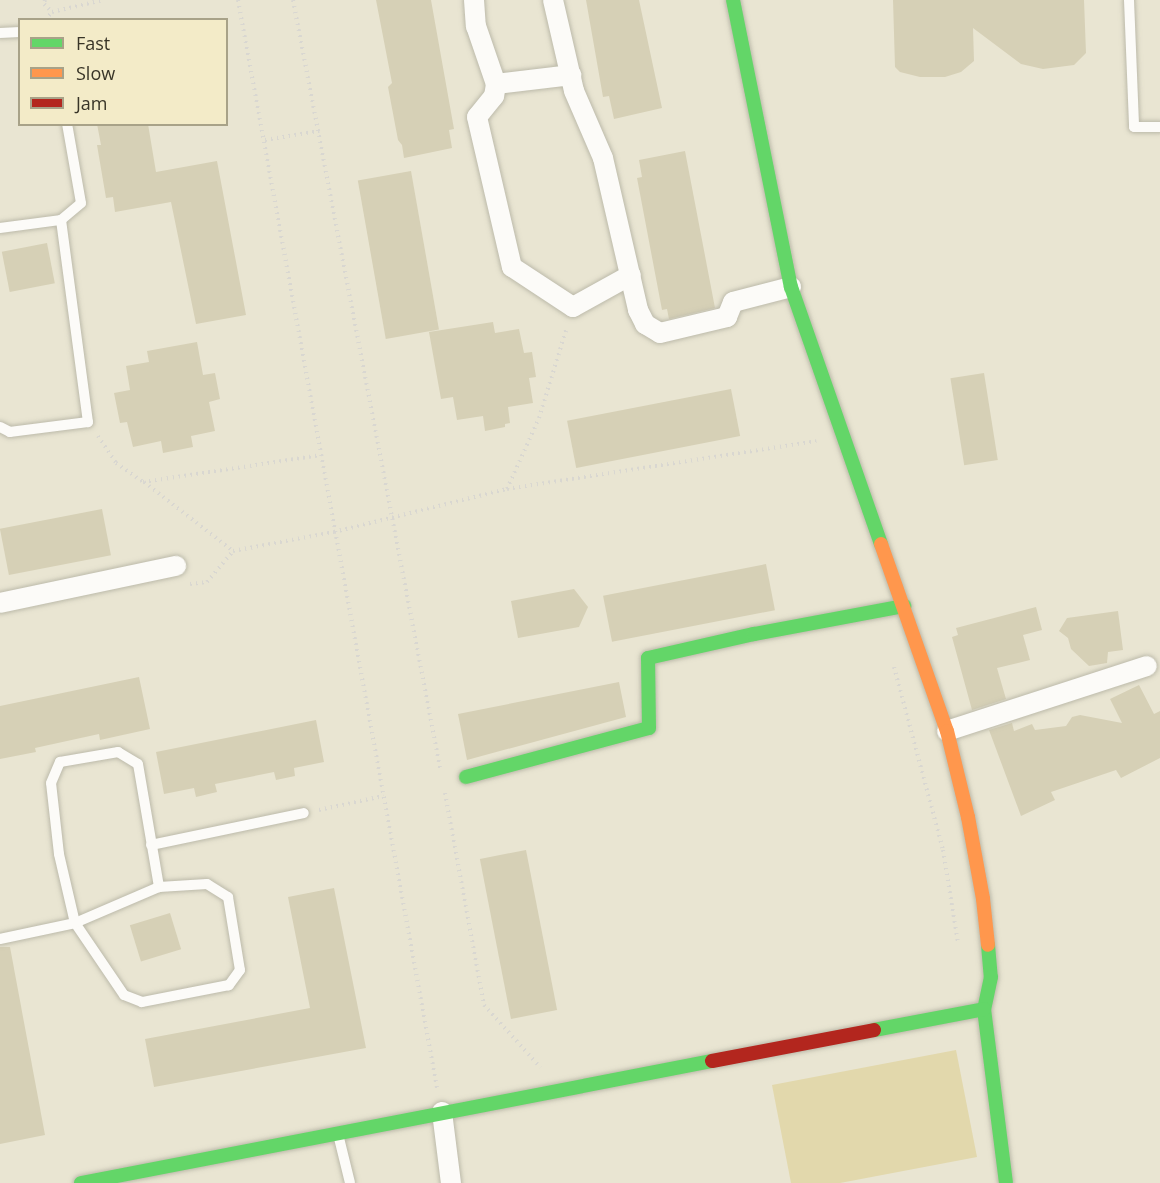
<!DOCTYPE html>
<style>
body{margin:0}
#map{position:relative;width:1160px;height:1183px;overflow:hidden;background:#e9e5d2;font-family:"Open Sans",sans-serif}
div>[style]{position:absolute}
.green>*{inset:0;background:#e2d8ac}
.building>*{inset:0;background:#d6d0b6;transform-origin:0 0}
.path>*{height:4px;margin-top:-2px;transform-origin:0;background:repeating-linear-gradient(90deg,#d9d7d1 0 1.5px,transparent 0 6px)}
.roads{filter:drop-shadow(0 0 2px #bcbaaa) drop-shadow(0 0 2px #bcbaaa)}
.lane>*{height:10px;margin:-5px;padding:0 5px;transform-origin:5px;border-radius:5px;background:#fcfbf8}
.street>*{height:20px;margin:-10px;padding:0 10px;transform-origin:10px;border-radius:10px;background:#fcfbf8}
.fast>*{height:14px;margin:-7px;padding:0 7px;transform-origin:7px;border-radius:7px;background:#63d668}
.slow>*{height:14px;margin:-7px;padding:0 7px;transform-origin:7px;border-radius:7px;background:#ff974d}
.jam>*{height:14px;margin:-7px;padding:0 7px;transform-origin:7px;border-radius:7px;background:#b3261e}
span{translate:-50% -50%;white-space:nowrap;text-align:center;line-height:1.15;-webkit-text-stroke:6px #f3ebc8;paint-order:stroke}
.legend{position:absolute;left:18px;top:18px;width:210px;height:108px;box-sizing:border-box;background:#f3ebc8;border:2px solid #a8a288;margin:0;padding:8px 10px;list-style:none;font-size:18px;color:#383427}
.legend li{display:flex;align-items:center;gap:12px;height:30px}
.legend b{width:30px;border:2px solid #a8a288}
</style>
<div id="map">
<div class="green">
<i style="clip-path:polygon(956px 1050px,977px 1157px,840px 1183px,791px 1183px,772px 1085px)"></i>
</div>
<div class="building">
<i style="clip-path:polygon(376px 0,431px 0,454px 129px,449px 130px,452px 148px,404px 158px,402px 145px,398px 140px,388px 87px,392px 83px)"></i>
<i style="clip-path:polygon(586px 0,639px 0,662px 108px,614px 119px,609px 96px,603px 97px)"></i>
<i style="clip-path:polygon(893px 0,1084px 0,1086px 53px,1074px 65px,1043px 69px,1021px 64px,973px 28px,974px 61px,961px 72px,945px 77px,920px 77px,900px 72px,895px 67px)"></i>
<i style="clip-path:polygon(97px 124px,148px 124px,156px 172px,217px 161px,246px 315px,196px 324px,171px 202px,115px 212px,113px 197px,106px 198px,97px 145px,101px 145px)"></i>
<i style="clip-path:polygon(685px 151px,715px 308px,669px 319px,667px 309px,662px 310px,637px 178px,642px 177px,639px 160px)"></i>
<i style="left:411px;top:171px;width:161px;height:54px;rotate:80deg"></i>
<i style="left:47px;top:243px;width:41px;height:46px;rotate:79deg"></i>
<i style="clip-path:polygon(493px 322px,495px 333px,519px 329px,524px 353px,532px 352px,536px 377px,529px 378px,533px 403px,508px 407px,510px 423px,505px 424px,505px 427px,485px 431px,483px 416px,457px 420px,453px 397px,441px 399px,429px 332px)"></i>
<i style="clip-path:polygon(197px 342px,203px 375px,215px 373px,220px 399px,209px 402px,215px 431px,191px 436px,193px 447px,163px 453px,161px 441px,133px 447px,127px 422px,120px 423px,114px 393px,130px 390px,126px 366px,149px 362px,147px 351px)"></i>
<i style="left:984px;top:373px;width:88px;height:34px;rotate:81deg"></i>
<i style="left:731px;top:389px;width:48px;height:167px;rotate:79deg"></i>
<i style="left:102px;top:509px;width:47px;height:104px;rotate:79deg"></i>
<i style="left:766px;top:564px;width:47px;height:166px;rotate:79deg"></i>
<i style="clip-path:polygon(574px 589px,588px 607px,579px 627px,518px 638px,511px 601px)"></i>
<i style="clip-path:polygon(1036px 607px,1042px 630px,1023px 635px,1030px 660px,997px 668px,1006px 699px,972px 710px,952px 637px,958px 635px,956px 628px)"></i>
<i style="clip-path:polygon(1118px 611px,1123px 650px,1108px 652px,1107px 663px,1089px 666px,1071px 649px,1068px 638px,1059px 631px,1067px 618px)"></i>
<i style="clip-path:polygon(139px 677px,150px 729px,100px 740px,99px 734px,35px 748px,36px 752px,0 759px,0 706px)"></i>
<i style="clip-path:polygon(619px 682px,626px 717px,467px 760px,458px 714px)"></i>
<i style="clip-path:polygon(1139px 685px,1154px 714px,1160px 711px,1160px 758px,1121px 778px,1116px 770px,1051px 792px,1055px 800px,1021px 816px,989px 730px,1012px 723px,1014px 731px,1032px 724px,1035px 730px,1066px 726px,1072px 717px,1080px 715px,1122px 723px,1110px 699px)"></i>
<i style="clip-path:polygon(316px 720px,324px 762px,294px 768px,295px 776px,276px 780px,274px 772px,215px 784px,217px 792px,196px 797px,194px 788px,164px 794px,156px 752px)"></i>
<i style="left:526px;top:850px;width:163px;height:47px;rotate:79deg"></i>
<i style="clip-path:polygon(334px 888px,366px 1048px,154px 1087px,145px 1039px,310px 1008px,288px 897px)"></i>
<i style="left:170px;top:913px;width:38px;height:42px;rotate:73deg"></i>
<i style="clip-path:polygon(0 947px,10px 947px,45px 1135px,0 1144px)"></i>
</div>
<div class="path">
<i style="left:45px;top:0;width:4px;rotate:104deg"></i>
<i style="left:44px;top:4px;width:11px;rotate:45deg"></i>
<i style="left:238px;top:0;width:1106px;rotate:79.63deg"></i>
<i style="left:293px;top:0;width:782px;rotate:79.16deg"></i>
<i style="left:45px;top:20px;width:11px;rotate:-49deg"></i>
<i style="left:52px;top:12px;width:52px;rotate:-13.2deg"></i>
<i style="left:265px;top:140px;width:55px;rotate:-9.5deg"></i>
<i style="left:98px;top:436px;width:32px;rotate:56deg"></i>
<i style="left:116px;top:463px;width:33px;rotate:35deg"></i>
<i style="left:143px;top:482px;width:180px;rotate:-8.6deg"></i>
<i style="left:144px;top:482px;width:113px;rotate:37.8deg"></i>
<i style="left:507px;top:489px;width:313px;rotate:-8.8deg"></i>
<i style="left:190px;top:584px;width:17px;rotate:-7deg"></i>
<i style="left:207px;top:582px;width:40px;rotate:-50deg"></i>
<i style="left:233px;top:551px;width:103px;rotate:-10.7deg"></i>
<i style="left:334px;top:532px;width:178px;rotate:-14deg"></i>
<i style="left:507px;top:489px;width:78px;rotate:-65.7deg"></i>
<i style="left:539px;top:418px;width:95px;rotate:-72.9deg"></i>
<i style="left:894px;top:667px;width:189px;rotate:75deg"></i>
<i style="left:943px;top:850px;width:94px;rotate:80.8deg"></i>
<i style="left:445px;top:793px;width:216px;rotate:79.6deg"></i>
<i style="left:484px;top:1005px;width:84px;rotate:47.9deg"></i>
<i style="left:319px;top:810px;width:66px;rotate:-12.3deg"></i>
</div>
<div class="roads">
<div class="lane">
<i style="left:1129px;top:0;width:127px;rotate:87.7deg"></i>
<i style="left:1134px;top:127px;width:26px"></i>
<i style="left:0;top:33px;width:20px;rotate:-3deg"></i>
<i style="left:61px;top:220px;width:26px;rotate:-40deg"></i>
<i style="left:81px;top:203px;width:80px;rotate:-100deg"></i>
<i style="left:0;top:228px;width:62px;rotate:-7.5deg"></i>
<i style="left:61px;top:220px;width:204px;rotate:82.4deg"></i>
<i style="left:88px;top:422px;width:79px;rotate:172.7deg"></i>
<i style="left:10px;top:432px;width:11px;rotate:-153deg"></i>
<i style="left:118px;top:752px;width:23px;rotate:31deg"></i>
<i style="left:138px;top:764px;width:125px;rotate:80.3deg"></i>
<i style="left:159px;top:887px;width:48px;rotate:-3.6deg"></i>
<i style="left:207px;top:884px;width:25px;rotate:32deg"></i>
<i style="left:228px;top:897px;width:74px;rotate:80.7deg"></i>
<i style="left:240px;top:970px;width:19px;rotate:126deg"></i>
<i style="left:229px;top:985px;width:89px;rotate:168.9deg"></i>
<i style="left:142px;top:1002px;width:19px;rotate:-159deg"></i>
<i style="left:124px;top:995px;width:87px;rotate:-124.2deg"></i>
<i style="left:75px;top:923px;width:71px;rotate:-103.1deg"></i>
<i style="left:59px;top:854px;width:71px;rotate:-96.4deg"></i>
<i style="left:51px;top:783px;width:23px;rotate:-67deg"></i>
<i style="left:60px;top:762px;width:59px;rotate:-9.8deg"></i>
<i style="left:151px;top:845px;width:156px;rotate:-11.8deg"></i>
<i style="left:0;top:939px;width:77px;rotate:-12deg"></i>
<i style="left:75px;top:923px;width:91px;rotate:-23.2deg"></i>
<i style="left:338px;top:1134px;width:50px;rotate:76.2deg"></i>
</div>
<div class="street">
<i style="left:474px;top:0;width:26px;rotate:86deg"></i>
<i style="left:476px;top:26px;width:61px;rotate:71deg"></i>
<i style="left:496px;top:84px;width:12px;rotate:99deg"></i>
<i style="left:494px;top:96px;width:27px;rotate:129deg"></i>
<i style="left:477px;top:117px;width:154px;rotate:76.9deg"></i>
<i style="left:512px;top:267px;width:73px;rotate:33.3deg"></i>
<i style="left:573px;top:307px;width:66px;rotate:-28.9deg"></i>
<i style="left:553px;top:0;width:93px;rotate:77deg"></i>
<i style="left:574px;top:91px;width:73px;rotate:66.6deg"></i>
<i style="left:603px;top:158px;width:156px;rotate:77deg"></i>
<i style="left:638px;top:310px;width:16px;rotate:63deg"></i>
<i style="left:645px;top:324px;width:17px;rotate:31deg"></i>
<i style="left:660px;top:333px;width:69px;rotate:-13.4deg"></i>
<i style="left:727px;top:317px;width:16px;rotate:-68deg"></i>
<i style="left:733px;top:302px;width:60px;rotate:-14.5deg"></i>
<i style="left:496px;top:84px;width:76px;rotate:-6.8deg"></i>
<i style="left:0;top:603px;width:180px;rotate:-11.9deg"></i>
<i style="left:947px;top:731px;width:210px;rotate:-18deg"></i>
<i style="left:442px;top:1112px;width:72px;rotate:82.8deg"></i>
</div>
<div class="fast">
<i style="left:733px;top:0;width:293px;rotate:78.6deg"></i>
<i style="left:791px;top:287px;width:272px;rotate:70.7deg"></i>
<i style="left:466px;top:777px;width:189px;rotate:-15deg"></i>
<i style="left:649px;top:728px;width:70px;rotate:-90.8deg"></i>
<i style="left:648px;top:658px;width:109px;rotate:-12.8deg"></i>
<i style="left:754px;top:634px;width:153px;rotate:-10.6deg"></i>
<i style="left:988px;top:945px;width:32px;rotate:85deg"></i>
<i style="left:991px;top:977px;width:33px;rotate:102deg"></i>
<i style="left:984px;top:1009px;width:175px;rotate:82.8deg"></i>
<i style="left:874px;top:1030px;width:112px;rotate:-10.8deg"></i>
<i style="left:81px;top:1183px;width:643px;rotate:-10.94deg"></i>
</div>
<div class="slow">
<i style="left:881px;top:544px;width:198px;rotate:70.6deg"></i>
<i style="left:947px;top:731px;width:89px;rotate:76.3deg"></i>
<i style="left:968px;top:817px;width:83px;rotate:79.6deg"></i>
<i style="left:983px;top:899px;width:46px;rotate:83.8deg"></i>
</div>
<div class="jam">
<i style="left:712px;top:1061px;width:165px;rotate:-10.8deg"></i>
</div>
</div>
<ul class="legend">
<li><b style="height:8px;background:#63d668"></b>Fast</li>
<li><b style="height:8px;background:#ff974d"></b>Slow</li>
<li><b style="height:8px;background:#b3261e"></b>Jam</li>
</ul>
</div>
